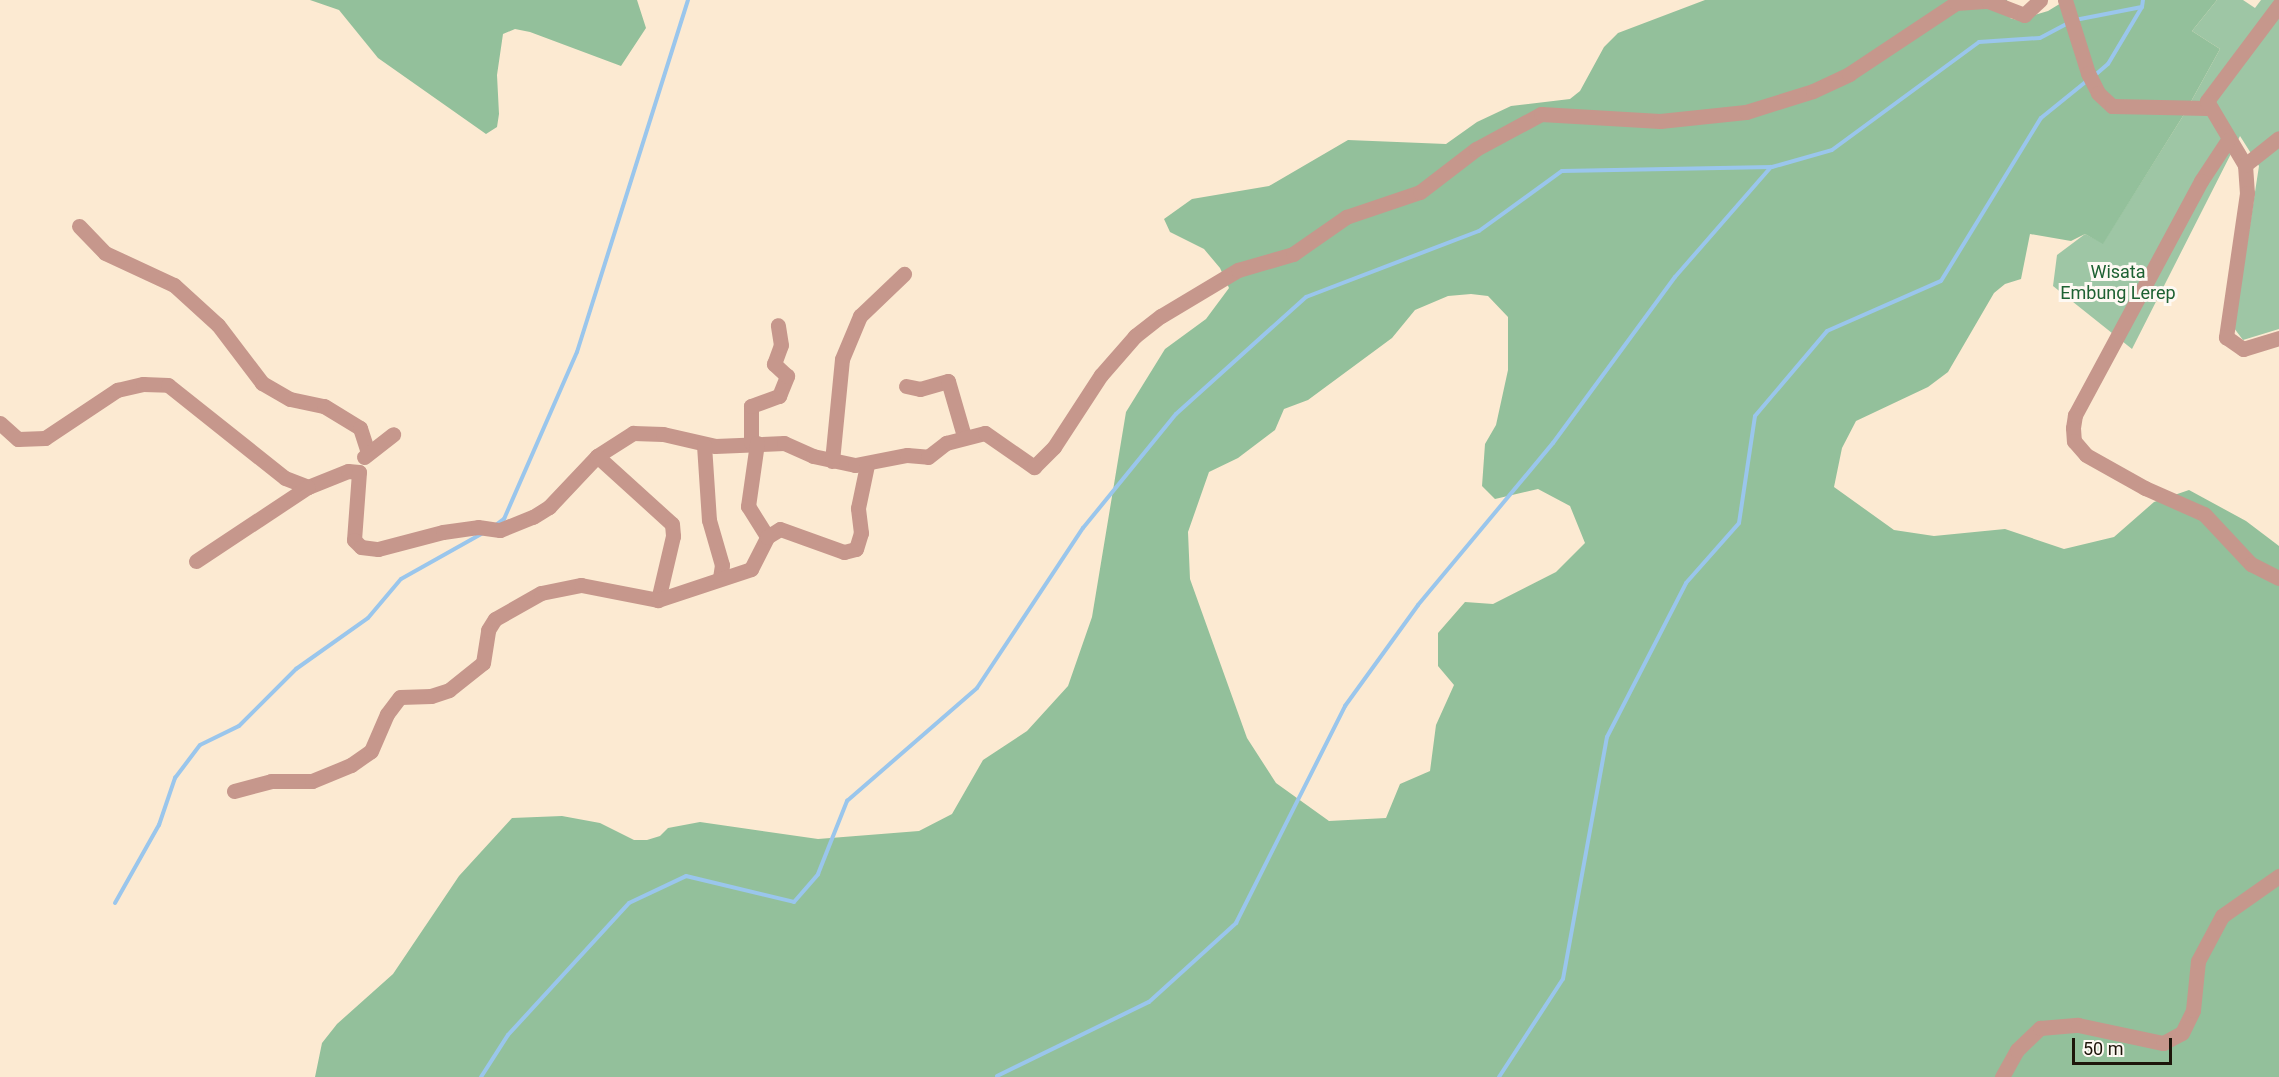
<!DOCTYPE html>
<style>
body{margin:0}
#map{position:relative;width:2279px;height:1077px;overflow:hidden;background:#fcead2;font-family:Roboto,sans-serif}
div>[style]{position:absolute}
.green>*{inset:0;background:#9ec6a5}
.forest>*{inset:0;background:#93c09b}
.stream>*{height:4px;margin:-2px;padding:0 2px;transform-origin:2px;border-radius:2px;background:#9ac6ec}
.street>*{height:15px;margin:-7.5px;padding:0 7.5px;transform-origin:7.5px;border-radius:7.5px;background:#c6978c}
span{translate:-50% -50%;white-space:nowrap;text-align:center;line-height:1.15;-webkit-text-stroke:6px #fef9f3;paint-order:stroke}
.park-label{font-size:18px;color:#1d6132}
.scale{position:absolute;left:2072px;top:1038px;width:100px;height:27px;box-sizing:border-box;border:3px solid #1d150a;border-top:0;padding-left:8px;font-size:18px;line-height:21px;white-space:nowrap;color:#1d150a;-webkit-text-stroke:4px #fef9f3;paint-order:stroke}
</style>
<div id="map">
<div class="green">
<i style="clip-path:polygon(2217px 0,2243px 0,2255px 8px,2261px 0,2279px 0,2279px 329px,2243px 340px,2234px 328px,2259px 166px,2240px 136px,2132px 349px,2053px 286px,2057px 255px,2085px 234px,2103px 243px,2183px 116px,2220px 49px,2192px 31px)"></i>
</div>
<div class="forest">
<i style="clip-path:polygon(310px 0,637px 0,646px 28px,621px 66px,530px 32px,515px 29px,503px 34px,497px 75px,499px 114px,497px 127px,486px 134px,378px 58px,339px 10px)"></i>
<i style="clip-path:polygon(evenodd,1705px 0,2007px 0,2010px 18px,2017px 20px,2048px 11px,2066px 0,2217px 0,2192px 31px,2220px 49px,2183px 116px,2103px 244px,2085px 234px,2071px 241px,2030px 234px,2021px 279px,2005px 284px,1994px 293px,1948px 372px,1928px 387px,1856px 421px,1842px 448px,1834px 487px,1894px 530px,1934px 536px,2005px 529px,2064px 549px,2114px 537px,2154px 502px,2189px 490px,2246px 521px,2279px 546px,2279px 1077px,315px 1077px,322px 1043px,337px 1024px,393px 974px,459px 876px,512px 818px,562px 816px,600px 823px,634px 840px,647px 840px,660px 836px,668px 828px,700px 822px,818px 839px,919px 831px,952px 814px,983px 760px,1027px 731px,1068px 686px,1092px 617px,1126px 412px,1165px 349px,1206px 319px,1229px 288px,1220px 268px,1204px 249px,1170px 232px,1164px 219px,1192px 199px,1269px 186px,1348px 140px,1446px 144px,1477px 122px,1511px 106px,1570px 99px,1580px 91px,1604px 47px,1618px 33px,1705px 0,1471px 294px,1488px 296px,1508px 317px,1508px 370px,1496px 425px,1485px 444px,1482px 486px,1495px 499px,1538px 489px,1570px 506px,1585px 543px,1556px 572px,1493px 604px,1465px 602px,1438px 633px,1438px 666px,1454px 685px,1436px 725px,1430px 771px,1400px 784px,1386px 818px,1329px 821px,1276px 783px,1247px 738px,1190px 579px,1188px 532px,1209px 472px,1238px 458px,1275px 430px,1284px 409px,1308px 400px,1392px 338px,1415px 310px,1448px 296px,1471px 294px)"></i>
</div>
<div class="stream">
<i style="left:2075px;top:20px;width:68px;rotate:-11deg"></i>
<i style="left:2142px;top:7px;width:7px;rotate:-82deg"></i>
<i style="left:2094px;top:76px;width:18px;rotate:-41deg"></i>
<i style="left:2108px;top:64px;width:66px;rotate:-59.2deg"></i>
<i style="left:497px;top:524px;width:9px;rotate:-36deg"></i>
<i style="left:504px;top:519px;width:182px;rotate:-66.4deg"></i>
<i style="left:577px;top:352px;width:369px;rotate:-72.5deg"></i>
<i style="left:115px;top:903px;width:90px;rotate:-60.6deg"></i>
<i style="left:159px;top:825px;width:50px;rotate:-71.2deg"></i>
<i style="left:175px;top:778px;width:41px;rotate:-52.9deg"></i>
<i style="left:200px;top:745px;width:43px;rotate:-26deg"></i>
<i style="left:239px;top:726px;width:81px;rotate:-45deg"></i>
<i style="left:296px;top:669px;width:88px;rotate:-35.3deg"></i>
<i style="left:368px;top:618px;width:51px;rotate:-49.8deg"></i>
<i style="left:401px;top:579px;width:94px;rotate:-29.3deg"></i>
<i style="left:997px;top:1076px;width:169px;rotate:-26deg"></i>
<i style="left:1149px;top:1002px;width:118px;rotate:-42.2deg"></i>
<i style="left:1236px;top:923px;width:243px;rotate:-63.3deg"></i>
<i style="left:1345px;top:706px;width:125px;rotate:-54.1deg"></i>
<i style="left:1418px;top:605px;width:211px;rotate:-50.2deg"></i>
<i style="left:1553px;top:443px;width:206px;rotate:-53.7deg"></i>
<i style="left:1675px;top:277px;width:146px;rotate:-48.9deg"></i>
<i style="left:481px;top:1077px;width:50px;rotate:-57.3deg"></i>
<i style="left:508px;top:1035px;width:179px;rotate:-47.5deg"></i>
<i style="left:629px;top:903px;width:63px;rotate:-25.3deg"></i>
<i style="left:686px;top:876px;width:111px;rotate:13.5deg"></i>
<i style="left:794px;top:902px;width:37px;rotate:-49deg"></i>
<i style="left:818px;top:874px;width:79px;rotate:-68.3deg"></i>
<i style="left:847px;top:801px;width:172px;rotate:-41deg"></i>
<i style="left:977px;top:688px;width:192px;rotate:-56.5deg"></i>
<i style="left:1083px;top:528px;width:147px;rotate:-50.8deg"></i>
<i style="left:1176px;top:414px;width:175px;rotate:-42deg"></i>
<i style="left:1306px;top:297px;width:185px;rotate:-20.9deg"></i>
<i style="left:1479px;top:231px;width:102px;rotate:-35.9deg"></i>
<i style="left:1562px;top:171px;width:210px;rotate:-1.1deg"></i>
<i style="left:1772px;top:167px;width:62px;rotate:-15.8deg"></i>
<i style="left:1832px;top:150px;width:182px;rotate:-36.3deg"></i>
<i style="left:1979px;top:42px;width:61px;rotate:-3.8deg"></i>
<i style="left:2040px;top:38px;width:32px;rotate:-28deg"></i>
<i style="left:1499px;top:1077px;width:117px;rotate:-56.9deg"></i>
<i style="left:1563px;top:979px;width:246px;rotate:-79.7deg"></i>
<i style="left:1607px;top:737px;width:173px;rotate:-62.8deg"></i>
<i style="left:1686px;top:583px;width:80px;rotate:-48.5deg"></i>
<i style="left:1739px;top:523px;width:108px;rotate:-81.5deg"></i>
<i style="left:1755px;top:416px;width:111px;rotate:-49.7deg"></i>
<i style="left:1827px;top:331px;width:124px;rotate:-23.7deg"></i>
<i style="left:1941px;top:281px;width:191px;rotate:-58.5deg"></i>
<i style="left:2041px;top:118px;width:60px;rotate:-39deg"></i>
</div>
<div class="street">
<i style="left:2065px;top:0;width:77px;rotate:72.5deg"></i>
<i style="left:2088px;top:73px;width:22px;rotate:63deg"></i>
<i style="left:2098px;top:93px;width:19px;rotate:43deg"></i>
<i style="left:2112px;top:106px;width:96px;rotate:1.2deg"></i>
<i style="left:2279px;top:5px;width:120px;rotate:126.9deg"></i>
<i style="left:2207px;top:101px;width:74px;rotate:59.3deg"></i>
<i style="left:2245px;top:165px;width:28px;rotate:86deg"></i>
<i style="left:2247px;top:193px;width:146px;rotate:98.3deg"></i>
<i style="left:2226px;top:337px;width:21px;rotate:35deg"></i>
<i style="left:2243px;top:349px;width:38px;rotate:-17deg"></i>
<i style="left:2228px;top:140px;width:49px;rotate:123.4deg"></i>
<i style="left:2201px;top:181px;width:266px;rotate:118.3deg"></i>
<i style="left:2075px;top:415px;width:13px;rotate:99deg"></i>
<i style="left:2073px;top:428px;width:13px;rotate:86deg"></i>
<i style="left:2074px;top:441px;width:18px;rotate:49deg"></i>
<i style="left:2086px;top:455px;width:68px;rotate:29.2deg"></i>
<i style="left:2145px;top:488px;width:64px;rotate:23.8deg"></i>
<i style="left:2204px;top:514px;width:69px;rotate:46.8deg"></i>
<i style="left:2251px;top:564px;width:31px;rotate:27deg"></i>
<i style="left:2245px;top:165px;width:43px;rotate:-38.5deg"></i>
<i style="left:79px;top:226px;width:37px;rotate:46deg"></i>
<i style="left:105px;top:253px;width:76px;rotate:24.9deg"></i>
<i style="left:174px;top:285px;width:59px;rotate:42.3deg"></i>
<i style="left:218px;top:325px;width:73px;rotate:52.8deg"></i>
<i style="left:262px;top:383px;width:32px;rotate:30deg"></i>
<i style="left:290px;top:399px;width:35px;rotate:12deg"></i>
<i style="left:324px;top:406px;width:42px;rotate:31.4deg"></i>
<i style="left:360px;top:428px;width:25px;rotate:72deg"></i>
<i style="left:906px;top:386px;width:14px;rotate:12deg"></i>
<i style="left:920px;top:389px;width:29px;rotate:-16deg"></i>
<i style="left:948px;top:381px;width:57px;rotate:73.8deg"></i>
<i style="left:0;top:423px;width:24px;rotate:42deg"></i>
<i style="left:18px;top:439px;width:27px;rotate:-2deg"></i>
<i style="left:45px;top:438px;width:87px;rotate:-33.7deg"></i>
<i style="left:117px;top:390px;width:27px;rotate:-13deg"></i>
<i style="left:143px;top:384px;width:25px;rotate:2deg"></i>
<i style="left:168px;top:385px;width:149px;rotate:38.5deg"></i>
<i style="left:285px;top:478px;width:25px;rotate:21deg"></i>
<i style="left:308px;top:487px;width:43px;rotate:-21.8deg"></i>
<i style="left:348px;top:471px;width:11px;rotate:5deg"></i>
<i style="left:359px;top:472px;width:68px;rotate:94.2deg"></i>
<i style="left:354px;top:540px;width:10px;rotate:45deg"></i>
<i style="left:361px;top:547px;width:17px;rotate:7deg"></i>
<i style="left:378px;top:549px;width:67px;rotate:-14.7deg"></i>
<i style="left:443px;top:532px;width:35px;rotate:-8deg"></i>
<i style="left:478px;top:527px;width:22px;rotate:8deg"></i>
<i style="left:500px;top:530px;width:35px;rotate:-22deg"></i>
<i style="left:533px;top:517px;width:19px;rotate:-32deg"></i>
<i style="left:549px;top:507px;width:70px;rotate:-46.7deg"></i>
<i style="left:597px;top:456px;width:43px;rotate:-32.6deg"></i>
<i style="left:633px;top:433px;width:30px;rotate:2deg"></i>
<i style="left:663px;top:434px;width:53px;rotate:13deg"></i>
<i style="left:715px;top:446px;width:69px;rotate:-2.5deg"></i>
<i style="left:784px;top:443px;width:32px;rotate:24deg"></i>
<i style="left:813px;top:456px;width:43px;rotate:12.1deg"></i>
<i style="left:855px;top:465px;width:53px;rotate:-10.9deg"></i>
<i style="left:907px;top:455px;width:21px;rotate:5deg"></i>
<i style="left:928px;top:457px;width:23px;rotate:-38deg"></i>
<i style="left:946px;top:443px;width:40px;rotate:-14.4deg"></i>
<i style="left:985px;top:433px;width:60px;rotate:34.8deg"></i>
<i style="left:1034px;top:467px;width:28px;rotate:-45deg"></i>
<i style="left:1054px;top:447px;width:86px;rotate:-56.9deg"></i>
<i style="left:1101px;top:375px;width:52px;rotate:-48.9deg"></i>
<i style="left:1135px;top:336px;width:33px;rotate:-38deg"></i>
<i style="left:1161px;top:316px;width:90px;rotate:-30.9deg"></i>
<i style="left:1238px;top:270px;width:57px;rotate:-16.2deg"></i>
<i style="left:1293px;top:254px;width:65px;rotate:-34.9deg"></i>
<i style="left:1346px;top:217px;width:78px;rotate:-18.7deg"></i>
<i style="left:1420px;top:192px;width:71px;rotate:-37.5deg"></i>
<i style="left:1476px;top:149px;width:74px;rotate:-28.3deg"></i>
<i style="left:1541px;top:114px;width:119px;rotate:3.4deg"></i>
<i style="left:1660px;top:121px;width:86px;rotate:-6deg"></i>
<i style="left:1746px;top:112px;width:70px;rotate:-17.4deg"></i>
<i style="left:1813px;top:91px;width:40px;rotate:-25deg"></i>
<i style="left:1849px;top:74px;width:128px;rotate:-33.6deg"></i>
<i style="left:1956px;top:3px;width:32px;rotate:-4deg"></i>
<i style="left:1988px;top:1px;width:39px;rotate:21deg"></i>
<i style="left:2024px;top:15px;width:22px;rotate:-43deg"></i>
<i style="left:751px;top:442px;width:36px;rotate:-90deg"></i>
<i style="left:751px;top:406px;width:30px;rotate:-20deg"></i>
<i style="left:779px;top:396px;width:22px;rotate:-68deg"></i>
<i style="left:787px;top:376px;width:18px;rotate:-137deg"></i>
<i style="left:774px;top:364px;width:20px;rotate:-70deg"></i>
<i style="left:781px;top:345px;width:20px;rotate:-99deg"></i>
<i style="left:757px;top:443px;width:64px;rotate:98.1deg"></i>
<i style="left:748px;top:506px;width:36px;rotate:58deg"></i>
<i style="left:704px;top:445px;width:75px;rotate:86.2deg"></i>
<i style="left:709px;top:520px;width:47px;rotate:73.9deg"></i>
<i style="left:722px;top:565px;width:13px;rotate:99deg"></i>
<i style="left:597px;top:456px;width:101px;rotate:42.2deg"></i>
<i style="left:672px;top:524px;width:12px;rotate:85deg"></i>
<i style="left:673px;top:536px;width:66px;rotate:103.2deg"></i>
<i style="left:364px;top:457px;width:37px;rotate:-38deg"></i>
<i style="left:832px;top:461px;width:102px;rotate:-84.4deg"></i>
<i style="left:842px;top:359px;width:47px;rotate:-67.3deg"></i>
<i style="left:860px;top:316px;width:61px;rotate:-43.7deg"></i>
<i style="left:196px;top:561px;width:134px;rotate:-33.5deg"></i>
<i style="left:234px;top:791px;width:38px;rotate:-15deg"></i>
<i style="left:271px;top:781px;width:41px"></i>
<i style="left:312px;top:781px;width:42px;rotate:-22.3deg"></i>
<i style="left:351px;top:765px;width:24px;rotate:-35deg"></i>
<i style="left:371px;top:751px;width:40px;rotate:-66.6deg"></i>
<i style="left:387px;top:714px;width:21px;rotate:-53deg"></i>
<i style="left:400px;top:697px;width:31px;rotate:-2deg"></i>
<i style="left:431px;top:696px;width:19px;rotate:-18deg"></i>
<i style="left:449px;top:690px;width:43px;rotate:-38.5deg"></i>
<i style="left:483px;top:663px;width:33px;rotate:-81deg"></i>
<i style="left:488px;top:630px;width:13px;rotate:-58deg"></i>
<i style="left:495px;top:619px;width:53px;rotate:-29.5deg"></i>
<i style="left:541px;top:593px;width:41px;rotate:-11.3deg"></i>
<i style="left:581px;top:585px;width:78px;rotate:11deg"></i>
<i style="left:658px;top:600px;width:98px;rotate:-18.4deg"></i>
<i style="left:751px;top:569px;width:36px;rotate:-63deg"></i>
<i style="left:767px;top:537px;width:15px;rotate:-32deg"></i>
<i style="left:780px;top:529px;width:68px;rotate:19.8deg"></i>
<i style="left:844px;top:552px;width:12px;rotate:-14deg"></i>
<i style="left:856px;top:549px;width:17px;rotate:-73deg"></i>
<i style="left:861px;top:533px;width:25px;rotate:-97deg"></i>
<i style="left:858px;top:508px;width:44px;rotate:-78.2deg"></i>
<i style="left:2002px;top:1077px;width:31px;rotate:-61deg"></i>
<i style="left:2017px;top:1050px;width:32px;rotate:-44deg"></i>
<i style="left:2040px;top:1028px;width:38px;rotate:-5deg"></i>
<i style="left:2078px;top:1025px;width:87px;rotate:12deg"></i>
<i style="left:2163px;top:1043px;width:21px;rotate:-28deg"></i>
<i style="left:2182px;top:1033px;width:25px;rotate:-64deg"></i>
<i style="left:2193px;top:1010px;width:49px;rotate:-84.2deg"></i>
<i style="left:2198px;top:961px;width:51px;rotate:-61.9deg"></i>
<i style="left:2222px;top:916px;width:70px;rotate:-35.1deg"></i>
</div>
<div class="park-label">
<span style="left:2118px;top:283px">Wisata<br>Embung Lerep</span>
</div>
<div class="scale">50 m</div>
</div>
